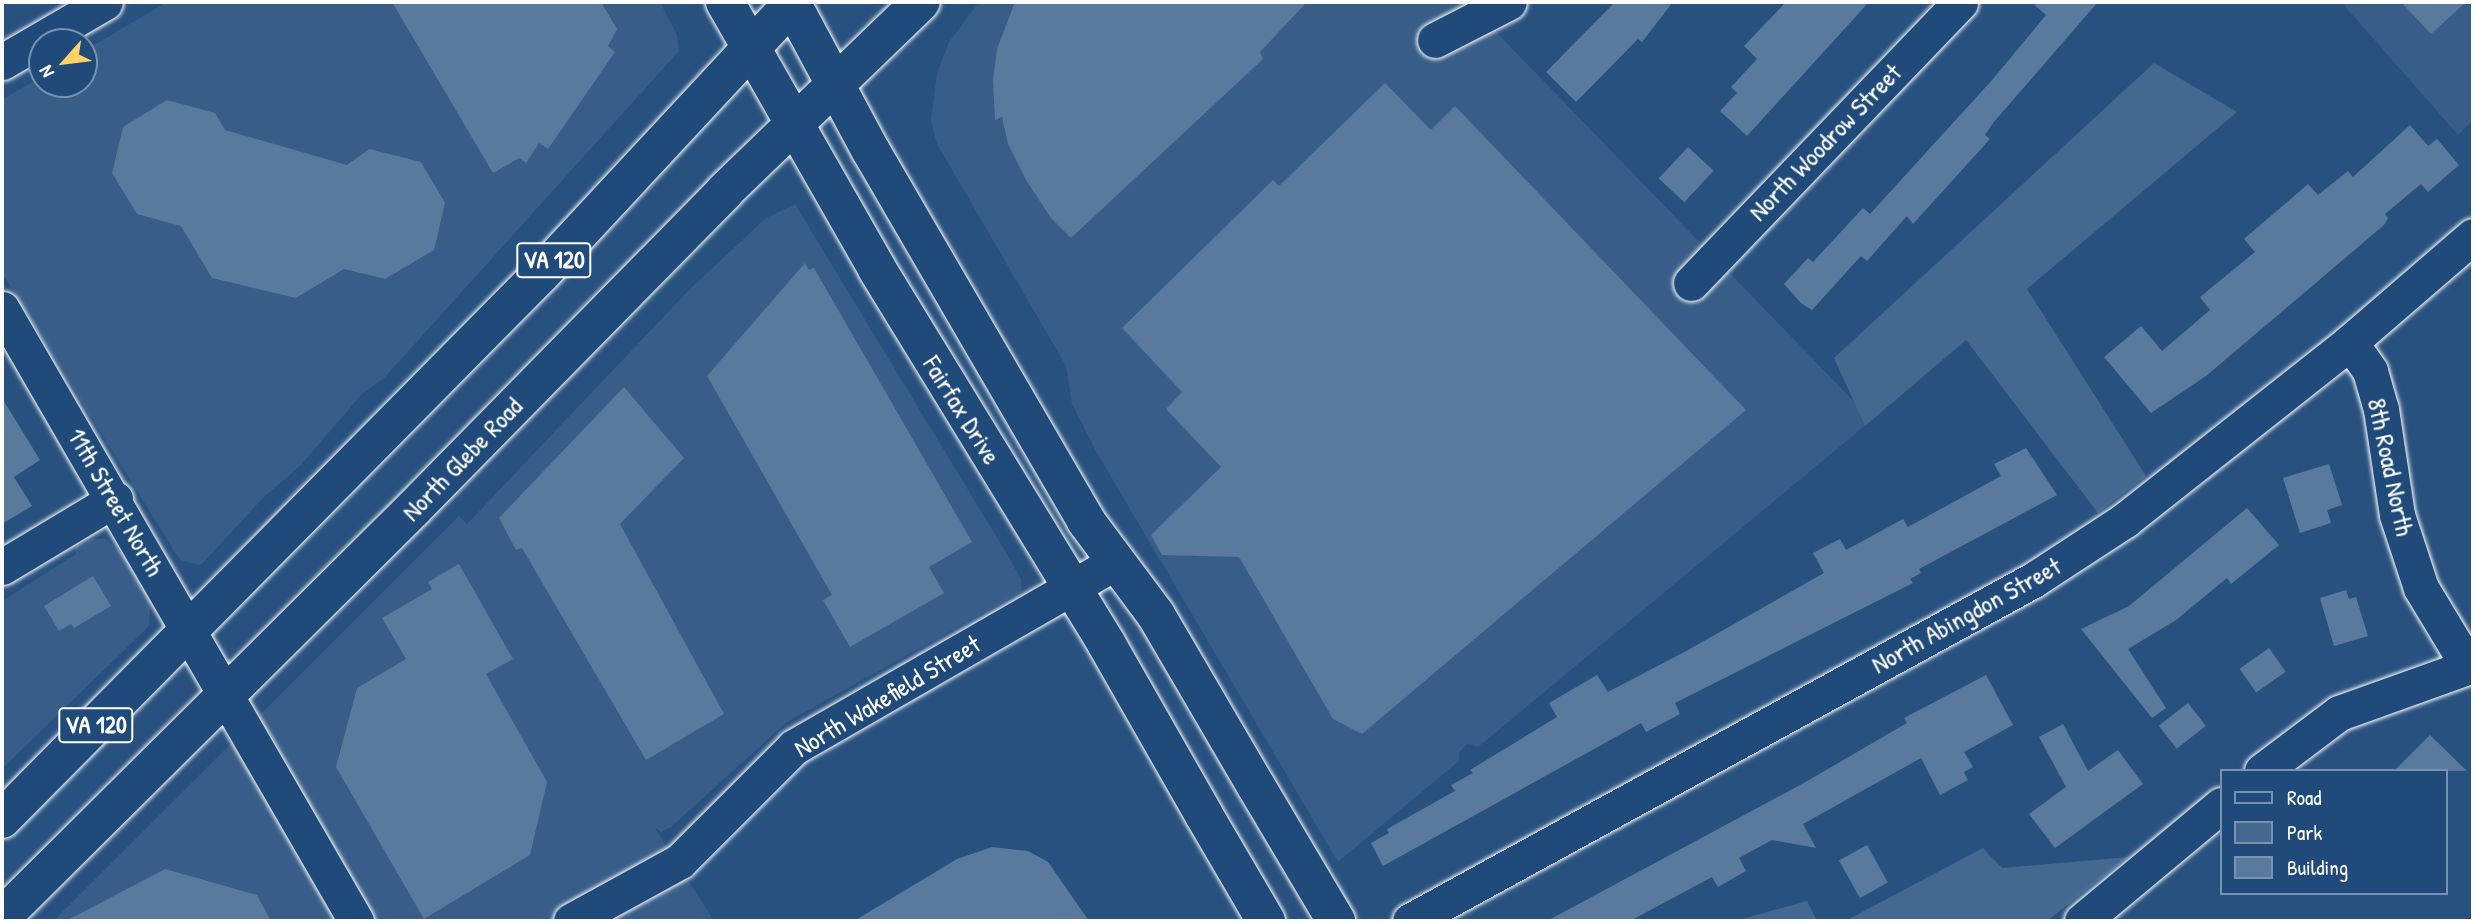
<!DOCTYPE html>
<style>
body{margin:0}
#map{position:relative;width:2475px;height:923px;overflow:hidden;background:#28517f;font-family:"Patrick Hand",sans-serif}
div>[style]{position:absolute}
.built>*{inset:0;background:#375d88}
.green>*{inset:0;background:#446890}
.building>*{inset:0;background:#5a7a9d;transform-origin:0 0}
.roads{filter:drop-shadow(0 0 2px #fff) drop-shadow(0 0 2px #fff)}
.minor>*{height:35px;margin:-17.5px;padding:0 17.5px;transform-origin:17.5px;border-radius:17.5px;background:#1f4a7a}
.primary>*{height:38px;margin:-19px;padding:0 19px;transform-origin:19px;border-radius:19px;background:#1f4a7a}
.motorway>*{height:38px;margin:-19px;padding:0 19px;transform-origin:19px;border-radius:19px;background:#1f4a7a}
span{translate:-50% -50%;white-space:nowrap;text-align:center;line-height:1.15;-webkit-text-stroke:5px #1f4a7a;paint-order:stroke}
.shield-label span{padding:2px 5px;background:#1f4a7a;border:2px solid;border-radius:5px;-webkit-text-stroke-width:0}
.shield-label{font-size:24px;color:#fff;font-weight:700}
.street-label{font-size:26px;color:#fff}
.frame{position:absolute;inset:0;border:4px solid #fff;pointer-events:none}
.legend{position:absolute;left:2220px;top:769px;width:228px;height:126px;box-sizing:border-box;background:#1f4a7a;border:2px solid #7992af;margin:0;padding:9px 12px;list-style:none;font-size:21px;color:#fff}
.legend li{display:flex;align-items:center;gap:14px;height:35px}
.legend b{width:35px;border:2px solid #7992af}
.north{position:absolute;left:28px;top:28px;width:70px;height:70px;box-sizing:border-box;background:#1f4a7a;border:2px solid #7992af;border-radius:50%;rotate:242deg;font-size:19px;font-weight:700;line-height:28px;text-align:center;color:#fff}
.north::after{content:'';display:block;margin:auto;width:24px;height:32px;background:#ffd166;clip-path:polygon(50% 0,100% 100%,50% 72%,0 100%)}
</style>
<div id="map">
<div class="built">
<i style="clip-path:polygon(167px 2px,660px 2px,677px 35px,679px 51px,385px 377px,361px 395px,301px 465px,263px 498px,201px 565px,182px 561px,176px 554px,2px 273px,2px 100px,42px 76px,42px 84px,84px 84px,84px 51px)"></i>
<i style="clip-path:polygon(979px 2px,1467px 2px,1872px 420px,1478px 747px,1467px 744px,1459px 753px,1459px 761px,1338px 862px,1097px 453px,1072px 404px,1066px 366px,937px 144px,931px 120px,937px 73px,949px 42px)"></i>
<i style="clip-path:polygon(2473px 2px,2473px 120px,2458px 135px,2342px 3px)"></i>
<i style="clip-path:polygon(795px 204px,1007px 554px,1021px 579px,1022px 591px,787px 722px,671px 827px,661px 832px,655px 828px,714px 921px,53px 921px,459px 516px,467px 524px,690px 289px,766px 218px)"></i>
<i style="clip-path:polygon(92px 539px,106px 539px,131px 562px,151px 600px,149px 626px,2px 769px,2px 601px,76px 554px,75px 547px)"></i>
</div>
<div class="green">
<i style="clip-path:polygon(2154px 63px,2237px 112px,2027px 289px,2146px 476px,2098px 513px,1966px 340px,1865px 426px,1834px 358px)"></i>
<i style="clip-path:polygon(1983px 848px,2002px 868px,2128px 857px,2047px 921px,1845px 921px)"></i>
<i style="clip-path:polygon(1807px 901px,1817px 921px,1735px 921px)"></i>
</div>
<div class="building">
<i style="clip-path:polygon(392px 2px,601px 2px,617px 29px,608px 46px,615px 52px,548px 149px,539px 143px,526px 163px,519px 158px,493px 173px)"></i>
<i style="clip-path:polygon(1015px 2px,1307px 2px,1260px 52px,1263px 59px,1071px 238px,1051px 218px,1026px 180px,1008px 144px,1002px 117px,995px 120px,993px 81px,997px 49px)"></i>
<i style="clip-path:polygon(1615px 2px,1673px 2px,1642px 42px,1638px 39px,1576px 102px,1546px 72px)"></i>
<i style="clip-path:polygon(1786px 2px,1869px 2px,1747px 136px,1720px 111px,1737px 93px,1731px 87px,1757px 59px,1744px 46px)"></i>
<i style="clip-path:polygon(2031px 2px,2098px 2px,1993px 123px,1985px 135px,1990px 139px,1913px 224px,1907px 216px,1867px 261px,1861px 256px,1812px 310px,1801px 303px,1784px 284px,1808px 258px,1813px 262px,1863px 208px,1870px 214px,1993px 79px,2046px 15px)"></i>
<i style="clip-path:polygon(2401px 2px,2466px 2px,2431px 34px)"></i>
<i style="clip-path:polygon(1385px 83px,1431px 130px,1455px 106px,1746px 410px,1362px 734px,1333px 719px,1239px 557px,1162px 555px,1151px 535px,1221px 467px,1166px 409px,1182px 392px,1122px 328px,1273px 180px,1279px 186px)"></i>
<i style="clip-path:polygon(167px 100px,215px 113px,225px 130px,347px 165px,369px 149px,421px 162px,445px 203px,434px 250px,385px 279px,344px 269px,296px 298px,212px 278px,181px 226px,137px 214px,112px 173px,123px 127px)"></i>
<i style="clip-path:polygon(2410px 125px,2428px 146px,2437px 139px,2459px 165px,2428px 192px,2421px 184px,2385px 214px,2388px 218px,2384px 225px,2206px 376px,2151px 413px,2104px 357px,2141px 326px,2162px 351px,2210px 310px,2200px 297px,2255px 252px,2244px 239px,2308px 184px,2318px 195px,2348px 171px,2353px 177px)"></i>
<i style="left:1688px;top:147px;width:35px;height:43px;rotate:43deg"></i>
<i style="clip-path:polygon(805px 263px,809px 270px,814px 268px,972px 542px,929px 567px,944px 593px,850px 647px,823px 600px,832px 595px,707px 376px)"></i>
<i style="clip-path:polygon(624px 387px,684px 458px,620px 524px,724px 714px,646px 760px,522px 548px,516px 550px,499px 518px)"></i>
<i style="clip-path:polygon(2px 398px,40px 460px,14px 477px,32px 506px,2px 524px)"></i>
<i style="clip-path:polygon(2026px 448px,2057px 495px,1919px 569px,1921px 573px,1910px 579px,1913px 583px,1675px 703px,1680px 714px,1646px 732px,1641px 723px,1383px 866px,1371px 843px,1389px 833px,1387px 829px,1455px 791px,1451px 785px,1473px 773px,1470px 770px,1557px 717px,1549px 703px,1597px 675px,1608px 692px,1688px 650px,1824px 573px,1813px 553px,1840px 539px,1846px 550px,1903px 519px,1908px 527px,2001px 476px,1994px 464px)"></i>
<i style="clip-path:polygon(2329px 464px,2342px 505px,2327px 510px,2331px 523px,2300px 533px,2283px 478px)"></i>
<i style="clip-path:polygon(2247px 508px,2279px 545px,2231px 584px,2227px 578px,2176px 620px,2128px 649px,2166px 708px,2152px 718px,2081px 629px,2129px 606px)"></i>
<i style="clip-path:polygon(459px 564px,513px 659px,486px 674px,547px 782px,530px 855px,424px 919px,336px 767px,357px 688px,406px 659px,382px 618px,432px 589px,428px 582px)"></i>
<i style="clip-path:polygon(93px 576px,111px 606px,74px 628px,71px 624px,59px 631px,44px 606px)"></i>
<i style="clip-path:polygon(2346px 590px,2349px 599px,2356px 597px,2368px 636px,2334px 646px,2320px 598px)"></i>
<i style="left:2269px;top:648px;width:29px;height:36px;rotate:55deg"></i>
<i style="clip-path:polygon(1986px 675px,2013px 725px,1964px 752px,1973px 767px,1964px 772px,1968px 780px,1940px 795px,1921px 758px,1803px 824px,1816px 848px,1772px 840px,1739px 858px,1746px 871px,1718px 887px,1712px 877px,1630px 921px,1547px 921px,1802px 784px,1907px 723px,1904px 718px)"></i>
<i style="left:2188px;top:703px;width:29px;height:37px;rotate:52deg"></i>
<i style="clip-path:polygon(2063px 724px,2088px 771px,2118px 750px,2143px 784px,2055px 848px,2029px 814px,2066px 787px,2039px 737px)"></i>
<i style="clip-path:polygon(2430px 735px,2467px 771px,2394px 771px)"></i>
<i style="left:1867px;top:845px;width:43px;height:32px;rotate:61deg"></i>
<i style="clip-path:polygon(992px 847px,1028px 851px,1048px 862px,1089px 921px,854px 921px,957px 859px)"></i>
<i style="clip-path:polygon(165px 869px,257px 895px,271px 921px,66px 921px)"></i>
</div>
<div class="roads">
<div class="minor">
<i style="left:1435px;top:40px;width:83px;rotate:-27.2deg"></i>
<i style="left:2px;top:62px;width:119px;rotate:-30.2deg"></i>
<i style="left:1691px;top:283px;width:389px;rotate:-46.2deg"></i>
<i style="left:2px;top:309px;width:707px;rotate:59.95deg"></i>
<i style="left:2350px;top:342px;width:35px;rotate:55deg"></i>
<i style="left:2370px;top:371px;width:40px;rotate:74deg"></i>
<i style="left:2381px;top:409px;width:107px;rotate:81.4deg"></i>
<i style="left:2397px;top:515px;width:77px;rotate:71.8deg"></i>
<i style="left:2421px;top:588px;width:91px;rotate:58.9deg"></i>
<i style="left:2px;top:567px;width:132px;rotate:-31deg"></i>
<i style="left:2262px;top:771px;width:96px;rotate:-37deg"></i>
<i style="left:2339px;top:713px;width:142px;rotate:-19.7deg"></i>
<i style="left:571px;top:921px;width:124px;rotate:-28.8deg"></i>
<i style="left:680px;top:861px;width:161px;rotate:-45deg"></i>
<i style="left:794px;top:747px;width:371px;rotate:-29.9deg"></i>
<i style="left:1410px;top:921px;width:710px;rotate:-28.69deg"></i>
<i style="left:2033px;top:580px;width:110px;rotate:-33.1deg"></i>
<i style="left:2125px;top:520px;width:287px;rotate:-38.3deg"></i>
<i style="left:2350px;top:342px;width:162px;rotate:-40.8deg"></i>
<i style="left:2082px;top:921px;width:181px;rotate:-39.8deg"></i>
</div>
<div class="primary">
<i style="left:725px;top:2px;width:307px;rotate:60.3deg"></i>
<i style="left:877px;top:269px;width:439px;rotate:58.5deg"></i>
<i style="left:1106px;top:643px;width:198px;rotate:60.3deg"></i>
<i style="left:791px;top:2px;width:169px;rotate:61.8deg"></i>
<i style="left:871px;top:151px;width:428px;rotate:59.8deg"></i>
<i style="left:1086px;top:521px;width:117px;rotate:53.3deg"></i>
<i style="left:1156px;top:615px;width:198px;rotate:59.7deg"></i>
<i style="left:2px;top:819px;width:767px;rotate:-45.32deg"></i>
<i style="left:541px;top:274px;width:371px;rotate:-47.1deg"></i>
<i style="left:2px;top:917px;width:581px;rotate:-44.79deg"></i>
<i style="left:414px;top:508px;width:444px;rotate:-45.5deg"></i>
<i style="left:725px;top:191px;width:272px;rotate:-44deg"></i>
</div>
<div class="motorway">
<i style="left:1256px;top:786px;width:157px;rotate:59.3deg"></i>
<i style="left:1204px;top:815px;width:123px;rotate:59.7deg"></i>
</div>
</div>
<div class="shield-label">
<span style="left:554px;top:260px">VA 120</span>
<span style="left:96px;top:725px">VA 120</span>
</div>
<div class="street-label">
<span style="left:1825px;top:142px;rotate:-46deg">North Woodrow Street</span>
<span style="left:962px;top:410px;rotate:58deg">Fairfax Drive</span>
<span style="left:462px;top:459px;rotate:-46deg">North Glebe Road</span>
<span style="left:2391px;top:467px;rotate:78deg">8th Road North</span>
<span style="left:116px;top:502px;rotate:60deg">11th Street North</span>
<span style="left:1966px;top:615px;rotate:-29deg">North Abingdon Street</span>
<span style="left:887px;top:696px;rotate:-31deg">North Wakefield Street</span>
</div>
<div class="frame"></div>
<ul class="legend">
<li><b style="height:9px;background:#1f4a7a"></b>Road</li>
<li><b style="height:19px;background:#446890"></b>Park</li>
<li><b style="height:19px;background:#5a7a9d"></b>Building</li>
</ul>
<div class="north">N</div>
</div>
